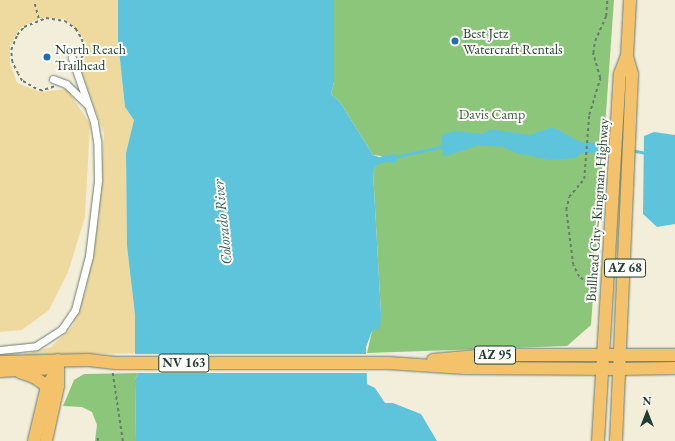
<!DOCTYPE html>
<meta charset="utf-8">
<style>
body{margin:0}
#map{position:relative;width:675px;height:441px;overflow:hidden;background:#f3eeda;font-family:"EB Garamond",serif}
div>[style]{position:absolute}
.green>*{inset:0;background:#8cc67b}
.sand>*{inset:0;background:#eeda9e}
.water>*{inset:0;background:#5ec4dc}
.pier>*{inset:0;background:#f3eeda;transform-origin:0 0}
.stream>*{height:2.5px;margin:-1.25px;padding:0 1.25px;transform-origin:1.25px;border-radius:1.25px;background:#5ec4dc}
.path>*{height:1.5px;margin-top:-0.75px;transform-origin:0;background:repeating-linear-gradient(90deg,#697b6e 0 3px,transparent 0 6px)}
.roads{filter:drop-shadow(0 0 1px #697b6e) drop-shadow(0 0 1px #697b6e)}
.minor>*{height:7px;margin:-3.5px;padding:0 3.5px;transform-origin:3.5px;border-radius:3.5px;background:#fff}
.primary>*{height:12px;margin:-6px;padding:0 6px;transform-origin:6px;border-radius:6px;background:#f3c26a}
.trunk>*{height:12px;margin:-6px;padding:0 6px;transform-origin:6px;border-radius:6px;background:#f3c26a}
.dots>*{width:11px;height:11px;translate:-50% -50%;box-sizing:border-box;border:2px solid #fdfcf7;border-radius:50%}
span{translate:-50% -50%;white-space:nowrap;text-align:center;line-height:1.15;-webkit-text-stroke:4px #fdfcf7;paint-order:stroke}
.shield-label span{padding:1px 3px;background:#fdfcf7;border:1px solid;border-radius:3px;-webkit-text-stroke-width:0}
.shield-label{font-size:13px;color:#1f3d34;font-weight:700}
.poi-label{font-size:14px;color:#1f3d34}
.left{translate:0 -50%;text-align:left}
.park-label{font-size:14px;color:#3a5f46}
.street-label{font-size:14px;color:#1f3d34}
.water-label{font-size:15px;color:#2f5f5e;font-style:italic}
.north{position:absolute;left:627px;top:393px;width:40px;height:40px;-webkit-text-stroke:3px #fdfcf7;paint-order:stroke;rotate:0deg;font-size:11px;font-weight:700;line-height:16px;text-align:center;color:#1f3d34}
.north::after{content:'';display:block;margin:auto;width:14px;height:18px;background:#1f3d34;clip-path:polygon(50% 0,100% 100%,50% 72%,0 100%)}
</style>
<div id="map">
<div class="green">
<i style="clip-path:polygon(334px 0,614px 0,591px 325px,567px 346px,367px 353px,372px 331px,381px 314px,373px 171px,382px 156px,373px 155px,340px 102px,331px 94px,334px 82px)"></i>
<i style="clip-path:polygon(138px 373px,135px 380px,136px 441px,95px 441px,97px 425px,92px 412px,82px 407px,63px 406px,74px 380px,84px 374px)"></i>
</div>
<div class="sand">
<i style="clip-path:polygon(0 0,118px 0,118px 41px,125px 107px,134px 120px,126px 153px,127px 246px,135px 315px,135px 353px,23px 355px,51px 347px,72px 327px,86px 290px,99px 218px,104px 134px,81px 70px,87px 51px,82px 36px,65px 19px,40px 18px,20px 28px,10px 46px,10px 63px,17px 83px,40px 92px,67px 89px,90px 124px,85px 217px,68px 272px,49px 310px,22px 330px,0 332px)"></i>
</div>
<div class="water">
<i style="clip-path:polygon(118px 0,334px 0,334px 82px,331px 94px,340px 102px,373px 155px,379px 157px,396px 154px,397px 160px,396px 163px,386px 162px,377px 165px,373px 171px,381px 314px,380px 328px,372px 331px,366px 347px,367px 384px,375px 388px,385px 403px,393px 403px,421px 414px,437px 441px,136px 441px,135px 380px,138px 373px,135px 353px,135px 315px,127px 246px,126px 153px,134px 120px,125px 107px,118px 41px)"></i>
<i style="clip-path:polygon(553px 127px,580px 142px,600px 143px,600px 153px,581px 153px,576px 158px,550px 160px,516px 153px,503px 147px,479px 145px,443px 157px,441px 135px,454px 131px,482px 134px,489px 130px,497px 130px,529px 135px)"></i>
<i style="clip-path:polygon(654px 132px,675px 135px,675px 224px,657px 227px,643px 214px,644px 136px)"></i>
</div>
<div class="pier">
<i style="left:133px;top:354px;width:236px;height:19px"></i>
</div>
<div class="stream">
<i style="left:597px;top:148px;width:15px;rotate:4deg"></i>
<i style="left:631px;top:150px;width:15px;rotate:11deg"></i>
<i style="left:394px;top:157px;width:51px;rotate:-12.4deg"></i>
</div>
<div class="path">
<i style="left:35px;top:4px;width:16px;rotate:75deg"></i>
<i style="left:54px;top:87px;width:13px;rotate:162deg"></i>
<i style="left:42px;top:91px;width:6px;rotate:-162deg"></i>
<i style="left:36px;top:89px;width:16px;rotate:-150deg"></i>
<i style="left:22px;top:81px;width:8px;rotate:-120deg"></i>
<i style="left:18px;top:74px;width:13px;rotate:-117deg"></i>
<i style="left:12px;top:62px;width:12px;rotate:-95deg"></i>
<i style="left:11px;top:50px;width:16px;rotate:-68deg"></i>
<i style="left:17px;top:35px;width:11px;rotate:-49deg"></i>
<i style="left:24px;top:27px;width:24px;rotate:-22deg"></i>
<i style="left:46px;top:18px;width:19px;rotate:9deg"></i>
<i style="left:65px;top:21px;width:14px;rotate:36deg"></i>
<i style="left:76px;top:29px;width:12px;rotate:59deg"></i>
<i style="left:82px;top:39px;width:11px;rotate:75deg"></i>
<i style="left:85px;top:50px;width:12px;rotate:110deg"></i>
<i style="left:597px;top:291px;width:23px;rotate:-142deg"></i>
<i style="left:579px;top:277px;width:13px;rotate:-117deg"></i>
<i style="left:573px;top:265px;width:55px;rotate:-97.3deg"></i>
<i style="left:566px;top:210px;width:13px;rotate:-77deg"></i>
<i style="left:569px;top:197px;width:23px;rotate:-50deg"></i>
<i style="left:584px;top:179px;width:64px;rotate:-85.5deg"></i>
<i style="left:589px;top:115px;width:39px;rotate:-73deg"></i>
<i style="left:600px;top:78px;width:26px;rotate:-106deg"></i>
<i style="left:593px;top:53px;width:12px;rotate:-81deg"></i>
<i style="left:595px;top:41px;width:27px;rotate:-66deg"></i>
<i style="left:606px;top:16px;width:16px;rotate:-86deg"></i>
<i style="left:113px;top:373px;width:69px;rotate:81.6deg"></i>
<i style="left:98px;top:438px;width:3px;rotate:90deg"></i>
</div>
<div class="roads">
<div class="minor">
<i style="left:53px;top:79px;width:14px;rotate:21deg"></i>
<i style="left:66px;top:84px;width:28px;rotate:44deg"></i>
<i style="left:0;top:350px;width:36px;rotate:-6deg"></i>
<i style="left:36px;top:346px;width:31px;rotate:-33deg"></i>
<i style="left:62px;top:329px;width:23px;rotate:-56deg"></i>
<i style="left:75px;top:310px;width:56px;rotate:-75.5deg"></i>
<i style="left:89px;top:256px;width:77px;rotate:-83.2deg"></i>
<i style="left:98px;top:180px;width:39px;rotate:-91deg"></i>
<i style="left:97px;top:141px;width:19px;rotate:-99deg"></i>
<i style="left:94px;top:122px;width:68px;rotate:-109deg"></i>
</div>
<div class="primary">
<i style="left:620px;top:355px;width:55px"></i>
<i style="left:620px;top:369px;width:55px;rotate:-1deg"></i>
<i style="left:34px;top:441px;width:57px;rotate:-76.7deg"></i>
<i style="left:47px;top:386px;width:9px;rotate:-58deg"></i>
<i style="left:46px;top:441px;width:56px;rotate:-77.7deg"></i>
<i style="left:58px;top:386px;width:26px;rotate:-90deg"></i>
</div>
<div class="trunk">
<i style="left:433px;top:360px;width:55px;rotate:-5.2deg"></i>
<i style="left:488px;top:355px;width:132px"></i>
<i style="left:0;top:362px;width:88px;rotate:-1.3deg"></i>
<i style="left:88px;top:360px;width:28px;rotate:6deg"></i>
<i style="left:116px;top:363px;width:272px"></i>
<i style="left:388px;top:363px;width:76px;rotate:3.8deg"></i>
<i style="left:464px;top:368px;width:156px;rotate:0.4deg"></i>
<i style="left:0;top:371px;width:55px;rotate:-3.1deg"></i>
<i style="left:20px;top:372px;width:15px;rotate:20deg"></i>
<i style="left:34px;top:377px;width:16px;rotate:35deg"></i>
<i style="left:598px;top:441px;width:368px;rotate:-86.6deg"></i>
<i style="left:620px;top:74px;width:19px;rotate:-69deg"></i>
<i style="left:627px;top:56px;width:56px;rotate:-86.9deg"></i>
<i style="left:616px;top:441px;width:367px;rotate:-87.5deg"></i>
<i style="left:632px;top:74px;width:19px;rotate:-106deg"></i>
</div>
</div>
<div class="dots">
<i style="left:455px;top:41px;background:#1f6fb2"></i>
<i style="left:47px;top:57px;background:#1f6fb2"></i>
</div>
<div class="shield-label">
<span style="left:625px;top:268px">AZ 68</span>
<span style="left:495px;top:355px">AZ 95</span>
<span style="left:184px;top:363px">NV 163</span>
</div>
<div class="poi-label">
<span class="left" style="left:463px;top:41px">Best Jetz<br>Watercraft Rentals</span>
<span class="left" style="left:55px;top:57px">North Reach<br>Trailhead</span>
</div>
<div class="park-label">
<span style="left:492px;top:114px">Davis Camp</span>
</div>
<div class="street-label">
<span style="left:597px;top:210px;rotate:-86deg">Bullhead City–Kingman Highway</span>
</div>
<div class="water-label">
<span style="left:222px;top:222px;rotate:-96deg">Colorado River</span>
</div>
<div class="north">N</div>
</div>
